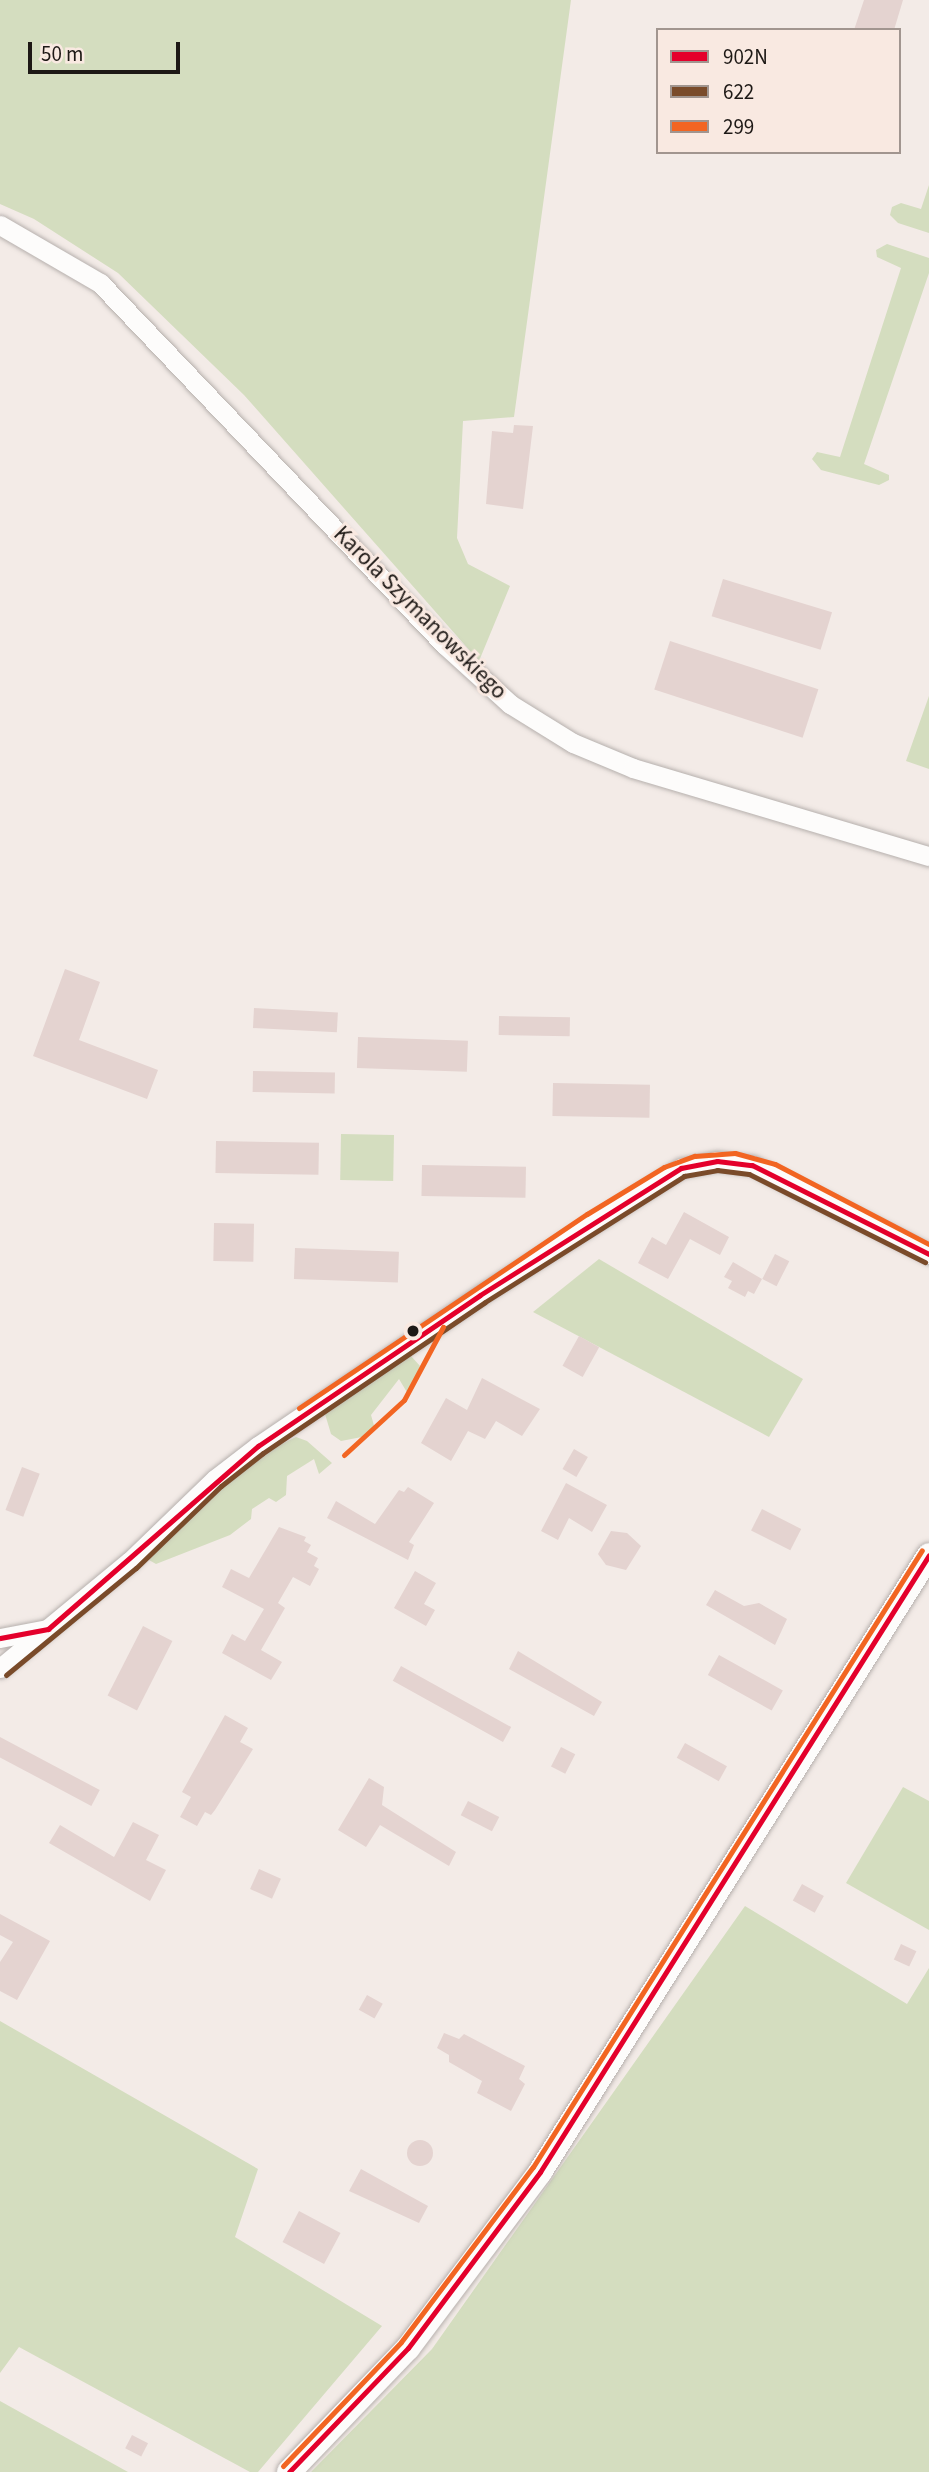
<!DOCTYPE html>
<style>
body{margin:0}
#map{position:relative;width:929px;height:2472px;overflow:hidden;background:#f3ebe7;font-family:"Source Sans 3",sans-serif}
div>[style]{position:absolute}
.green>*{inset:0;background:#d4ddbf;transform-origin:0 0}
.building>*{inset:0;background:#e4d3d0;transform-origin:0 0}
.round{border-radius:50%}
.roads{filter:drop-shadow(0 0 2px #b6b0ad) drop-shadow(0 0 2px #b6b0ad)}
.minor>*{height:19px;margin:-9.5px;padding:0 9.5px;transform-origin:9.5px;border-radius:9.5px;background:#fdfcfb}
.tertiary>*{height:24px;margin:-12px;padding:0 12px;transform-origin:12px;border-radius:12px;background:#fdfcfb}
.bus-1>*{height:5px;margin:-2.5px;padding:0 2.5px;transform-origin:2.5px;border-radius:2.5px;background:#e4002b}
.bus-2>*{height:5px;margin:-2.5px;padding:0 2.5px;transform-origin:2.5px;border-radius:2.5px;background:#7a4b2a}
.bus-3>*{height:5px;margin:-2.5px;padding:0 2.5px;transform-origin:2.5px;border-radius:2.5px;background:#f26522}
.dots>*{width:19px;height:19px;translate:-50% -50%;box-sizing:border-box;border:4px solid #f9e9e1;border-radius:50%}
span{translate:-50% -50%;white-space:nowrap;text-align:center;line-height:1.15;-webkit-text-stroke:6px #f9e9e1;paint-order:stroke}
.street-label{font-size:23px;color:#1d1815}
.legend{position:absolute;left:656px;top:28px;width:245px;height:126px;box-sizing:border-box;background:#f9e9e1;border:2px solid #a1958f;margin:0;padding:9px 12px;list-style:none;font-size:21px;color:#1d1815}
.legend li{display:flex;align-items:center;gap:14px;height:35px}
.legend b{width:35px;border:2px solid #a1958f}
.scale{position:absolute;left:28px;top:42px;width:152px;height:32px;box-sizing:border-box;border:4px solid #1d1815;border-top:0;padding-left:9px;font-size:21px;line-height:24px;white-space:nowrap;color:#1d1815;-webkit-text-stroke:5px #f9e9e1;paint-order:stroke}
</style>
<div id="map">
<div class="green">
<i style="clip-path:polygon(0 0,571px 0,514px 417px,463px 421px,457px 538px,468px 564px,510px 586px,479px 661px,244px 395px,118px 273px,34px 219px,0 204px)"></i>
<i style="clip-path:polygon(929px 185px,929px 233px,898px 223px,890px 215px,892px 207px,901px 203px,921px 209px)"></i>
<i style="clip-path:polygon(887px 244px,929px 258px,929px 273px,864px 464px,889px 475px,889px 480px,879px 485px,821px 470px,812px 459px,817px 452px,840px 457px,901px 268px,877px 257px,876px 250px)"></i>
<i style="clip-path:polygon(929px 696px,929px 769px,906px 761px)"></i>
<i style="left:341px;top:1134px;width:53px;height:46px;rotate:1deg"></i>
<i style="clip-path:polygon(599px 1259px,803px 1379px,769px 1437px,533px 1312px)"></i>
<i style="clip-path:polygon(404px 1356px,411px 1356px,420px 1366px,408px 1394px,399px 1379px,371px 1415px,375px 1429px,367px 1436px,341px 1441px,331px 1434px,325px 1414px)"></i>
<i style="clip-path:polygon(296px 1437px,307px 1441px,332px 1463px,319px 1474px,314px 1459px,287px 1476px,286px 1495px,276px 1502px,269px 1498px,252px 1509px,251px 1519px,230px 1535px,156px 1564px,149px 1560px,148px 1556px,224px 1483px,263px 1453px)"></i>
<i style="clip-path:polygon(903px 1787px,929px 1801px,929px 1930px,846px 1883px)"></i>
<i style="clip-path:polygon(745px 1906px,907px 2004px,929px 1968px,929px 2472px,311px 2472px,432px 2349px)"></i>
<i style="clip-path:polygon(0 2021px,258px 2169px,235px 2237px,382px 2326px,258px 2472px,250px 2472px,19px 2347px,0 2373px)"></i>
<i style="clip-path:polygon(0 2401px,128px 2472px,0 2472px)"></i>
</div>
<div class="building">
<i style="clip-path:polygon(864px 0,903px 0,894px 30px,854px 30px)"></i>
<i style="clip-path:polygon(514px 425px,533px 426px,523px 509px,486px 504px,492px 431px,513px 433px)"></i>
<i style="left:723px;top:579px;width:114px;height:39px;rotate:17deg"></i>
<i style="left:670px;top:641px;width:156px;height:51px;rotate:18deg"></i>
<i style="clip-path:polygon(65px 969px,100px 982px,79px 1040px,158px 1070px,147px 1099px,33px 1056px)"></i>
<i style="left:254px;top:1008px;width:84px;height:20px;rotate:3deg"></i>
<i style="left:499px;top:1016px;width:71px;height:19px;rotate:1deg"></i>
<i style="left:358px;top:1037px;width:110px;height:31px;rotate:2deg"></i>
<i style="left:253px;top:1071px;width:82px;height:21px;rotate:1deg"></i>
<i style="left:553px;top:1083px;width:97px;height:33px;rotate:1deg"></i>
<i style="left:216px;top:1141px;width:103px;height:32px;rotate:1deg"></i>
<i style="left:422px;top:1165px;width:104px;height:31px;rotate:1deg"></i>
<i style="clip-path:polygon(684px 1212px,729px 1237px,720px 1255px,690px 1239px,668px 1279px,638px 1263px,652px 1237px,666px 1245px)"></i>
<i style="left:214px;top:1223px;width:40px;height:38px;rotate:1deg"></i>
<i style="left:295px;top:1248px;width:104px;height:31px;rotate:2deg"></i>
<i style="left:775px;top:1254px;width:16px;height:28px;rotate:27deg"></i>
<i style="clip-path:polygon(733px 1262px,762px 1279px,754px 1294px,748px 1291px,745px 1297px,728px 1288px,732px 1281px,724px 1277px)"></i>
<i style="left:579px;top:1336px;width:23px;height:34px;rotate:29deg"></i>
<i style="clip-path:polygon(482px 1378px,540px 1409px,522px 1436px,496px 1421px,485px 1439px,468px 1431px,451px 1461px,421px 1443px,446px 1398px,467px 1410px)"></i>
<i style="left:574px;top:1449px;width:16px;height:23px;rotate:30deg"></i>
<i style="left:22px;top:1467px;width:19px;height:46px;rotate:21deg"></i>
<i style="clip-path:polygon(566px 1483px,607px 1505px,592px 1532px,569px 1518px,558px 1540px,541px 1531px)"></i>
<i style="clip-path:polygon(408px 1487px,434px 1503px,409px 1542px,414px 1545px,408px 1560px,327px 1518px,336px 1501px,375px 1524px,399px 1490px,404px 1492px)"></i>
<i style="left:762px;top:1509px;width:44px;height:24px;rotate:27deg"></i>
<i style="clip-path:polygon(279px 1527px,306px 1537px,304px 1541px,311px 1545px,307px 1552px,318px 1558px,314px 1566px,319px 1569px,310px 1586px,293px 1577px,278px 1603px,285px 1608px,261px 1650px,282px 1662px,271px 1680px,222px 1653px,232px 1634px,245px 1641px,264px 1609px,222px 1587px,231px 1569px,249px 1578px)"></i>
<i style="clip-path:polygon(611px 1531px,627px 1533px,641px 1546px,626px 1570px,606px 1565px,598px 1554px)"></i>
<i style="clip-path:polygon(415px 1571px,436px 1583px,424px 1604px,435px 1610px,426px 1626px,394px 1608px)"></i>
<i style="clip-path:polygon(715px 1590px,744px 1606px,759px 1603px,787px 1619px,775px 1645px,706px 1605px)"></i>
<i style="left:143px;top:1626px;width:33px;height:78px;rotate:27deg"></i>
<i style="clip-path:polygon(518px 1651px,602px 1702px,594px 1716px,509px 1669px)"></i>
<i style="left:719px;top:1655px;width:73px;height:23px;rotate:29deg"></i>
<i style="left:401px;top:1666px;width:126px;height:17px;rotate:29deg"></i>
<i style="clip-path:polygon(225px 1715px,248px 1728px,240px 1742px,253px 1749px,215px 1810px,211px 1815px,205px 1812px,197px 1826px,180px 1817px,191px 1797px,182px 1792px)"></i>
<i style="left:0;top:1737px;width:113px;height:18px;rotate:28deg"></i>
<i style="left:685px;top:1743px;width:48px;height:17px;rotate:29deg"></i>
<i style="left:561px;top:1747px;width:16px;height:22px;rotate:27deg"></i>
<i style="clip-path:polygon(369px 1778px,384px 1787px,382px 1805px,456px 1852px,449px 1866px,380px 1825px,366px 1847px,338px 1830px)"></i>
<i style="left:468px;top:1801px;width:35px;height:16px;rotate:27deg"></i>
<i style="clip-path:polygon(133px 1822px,159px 1835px,146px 1860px,166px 1870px,150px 1901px,49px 1843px,60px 1825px,114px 1857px)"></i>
<i style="left:259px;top:1869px;width:24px;height:22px;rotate:24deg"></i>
<i style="left:802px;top:1884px;width:25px;height:19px;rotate:29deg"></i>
<i style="clip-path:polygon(0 1914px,50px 1941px,17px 2000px,0 1991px,0 1962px,13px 1942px,0 1935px)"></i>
<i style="left:901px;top:1944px;width:17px;height:17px;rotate:25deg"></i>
<i style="left:367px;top:1995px;width:18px;height:17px;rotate:29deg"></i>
<i style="clip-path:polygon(444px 2033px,459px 2039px,464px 2034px,525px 2066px,519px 2079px,525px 2084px,511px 2111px,477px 2093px,482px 2081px,449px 2062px,449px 2055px,437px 2048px)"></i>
<i class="round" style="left:407px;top:2140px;width:26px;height:26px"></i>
<i style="clip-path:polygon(361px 2169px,428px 2206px,419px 2223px,349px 2191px)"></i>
<i style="left:299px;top:2211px;width:47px;height:35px;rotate:28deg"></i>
<i style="left:132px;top:2435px;width:18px;height:15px;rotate:27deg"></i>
</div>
<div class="roads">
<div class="minor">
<i style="left:0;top:225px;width:116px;rotate:30.1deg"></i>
<i style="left:100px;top:283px;width:500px;rotate:46.38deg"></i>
<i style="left:445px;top:645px;width:88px;rotate:42.2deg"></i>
<i style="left:510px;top:704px;width:74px;rotate:31.8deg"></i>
<i style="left:573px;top:743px;width:65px;rotate:22.6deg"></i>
<i style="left:633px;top:768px;width:309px;rotate:16.6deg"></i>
<i style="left:0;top:1638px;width:48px;rotate:-10.8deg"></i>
<i style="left:0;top:1668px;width:168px;rotate:-39.5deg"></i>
<i style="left:130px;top:1561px;width:118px;rotate:-44deg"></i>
<i style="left:215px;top:1479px;width:54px;rotate:-37.5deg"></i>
<i style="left:258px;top:1446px;width:268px;rotate:-34.2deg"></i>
<i style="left:480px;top:1295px;width:238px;rotate:-32.3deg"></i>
<i style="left:681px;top:1168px;width:37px;rotate:-11deg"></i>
<i style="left:717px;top:1161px;width:35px;rotate:7deg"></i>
<i style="left:752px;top:1165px;width:198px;rotate:26.7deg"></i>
</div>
<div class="tertiary">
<i style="left:289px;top:2472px;width:172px;rotate:-46.2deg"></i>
<i style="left:408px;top:2348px;width:220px;rotate:-53.1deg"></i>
<i style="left:540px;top:2172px;width:729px;rotate:-57.77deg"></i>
</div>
</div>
<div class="bus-1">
<i style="left:0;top:1638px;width:49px;rotate:-10.6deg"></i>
<i style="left:48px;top:1629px;width:279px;rotate:-41.1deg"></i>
<i style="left:258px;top:1446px;width:268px;rotate:-34.2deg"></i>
<i style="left:480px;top:1295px;width:238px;rotate:-32.3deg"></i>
<i style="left:681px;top:1168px;width:37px;rotate:-11deg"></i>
<i style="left:717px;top:1161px;width:35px;rotate:7deg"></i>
<i style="left:752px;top:1165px;width:198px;rotate:26.7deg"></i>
<i style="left:289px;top:2472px;width:172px;rotate:-46.2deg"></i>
<i style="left:408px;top:2348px;width:220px;rotate:-53.1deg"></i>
<i style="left:540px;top:2172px;width:729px;rotate:-57.77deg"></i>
</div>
<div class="bus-2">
<i style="left:6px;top:1675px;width:168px;rotate:-39.5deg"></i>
<i style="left:136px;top:1568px;width:118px;rotate:-44deg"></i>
<i style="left:221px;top:1486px;width:53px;rotate:-38.2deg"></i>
<i style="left:263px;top:1453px;width:268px;rotate:-34.2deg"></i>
<i style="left:485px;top:1302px;width:236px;rotate:-32.3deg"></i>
<i style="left:684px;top:1176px;width:34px;rotate:-10deg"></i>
<i style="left:717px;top:1170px;width:32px;rotate:7deg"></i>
<i style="left:749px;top:1174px;width:197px;rotate:26.6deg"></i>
</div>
<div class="bus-3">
<i style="left:299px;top:1408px;width:347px;rotate:-34deg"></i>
<i style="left:587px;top:1214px;width:90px;rotate:-31.4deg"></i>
<i style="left:664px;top:1167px;width:33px;rotate:-20deg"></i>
<i style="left:695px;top:1156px;width:40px;rotate:-4.3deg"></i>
<i style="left:735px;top:1153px;width:41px;rotate:15.4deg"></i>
<i style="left:775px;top:1164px;width:174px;rotate:27.5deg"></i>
<i style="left:344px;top:1455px;width:81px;rotate:-42.5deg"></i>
<i style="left:404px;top:1400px;width:83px;rotate:-61.9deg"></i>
<i style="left:283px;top:2466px;width:171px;rotate:-46.4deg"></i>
<i style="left:401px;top:2342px;width:219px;rotate:-53deg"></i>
<i style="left:533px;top:2167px;width:729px;rotate:-57.77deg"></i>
</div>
<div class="dots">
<i style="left:413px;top:1331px;background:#1d1815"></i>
</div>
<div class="street-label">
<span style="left:420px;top:613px;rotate:45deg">Karola Szymanowskiego</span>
</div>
<ul class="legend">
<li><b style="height:9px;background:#e4002b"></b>902N</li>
<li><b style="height:9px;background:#7a4b2a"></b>622</li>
<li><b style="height:9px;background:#f26522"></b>299</li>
</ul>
<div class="scale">50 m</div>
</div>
